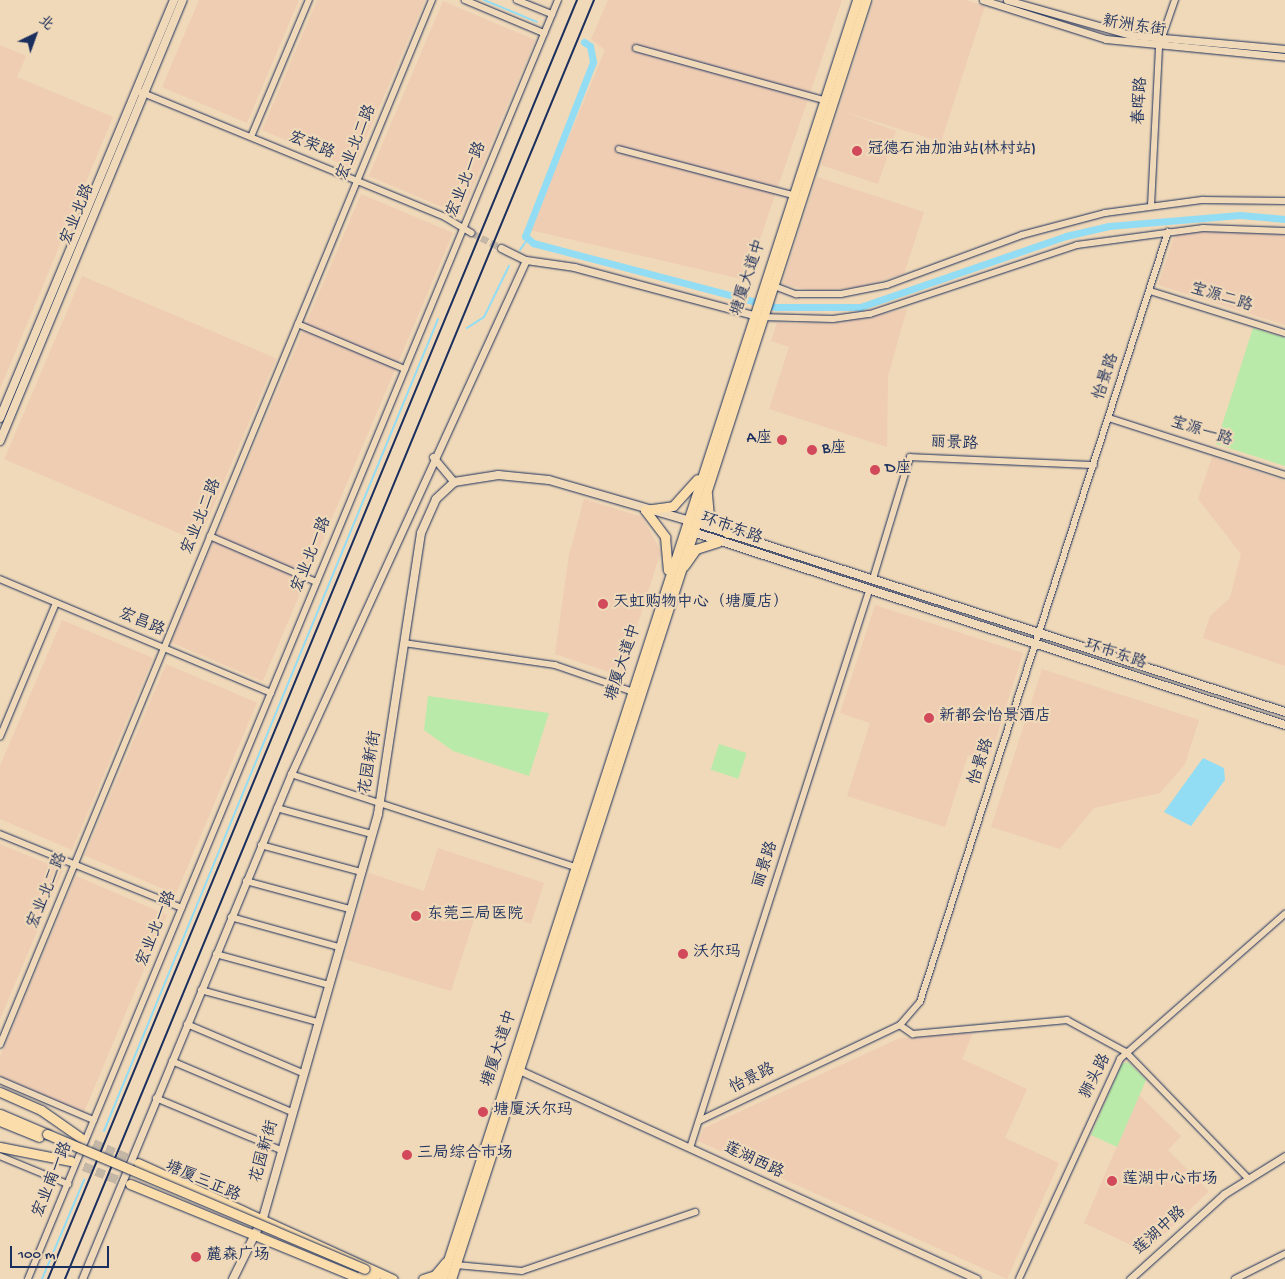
<!DOCTYPE html>
<meta charset="utf-8">
<style>
body{margin:0}
#map{position:relative;width:1285px;height:1279px;overflow:hidden;background:#f0d9b8;font-family:"Gochi Hand","LXGW WenKai TC",sans-serif}
div>[style]{position:absolute}
.built>*{inset:0;background:#eecdb3;transform-origin:0 0}
.green>*{inset:0;background:#baeaa9;transform-origin:0 0}
.water>*{inset:0;background:#93ddf4}
.stream>*{height:2px;margin:-1px;padding:0 1px;transform-origin:1px;border-radius:1px;background:#93ddf4}
.canal>*{height:7px;margin:-3.5px;padding:0 3.5px;transform-origin:3.5px;border-radius:3.5px;background:#93ddf4}
.tertiary-tunnel>*{height:7px;margin-top:-3.5px;transform-origin:0;background:repeating-linear-gradient(90deg,#c5b7a6 0 7px,transparent 0 10.5px)}
.primary-tunnel>*{height:9px;margin-top:-4.5px;transform-origin:0;background:repeating-linear-gradient(90deg,#c5b7a6 0 9px,transparent 0 13.5px)}
.roads{filter:drop-shadow(0 0 1px #1b2f5e) drop-shadow(0 0 1px #1b2f5e)}
.minor>*{height:5.5px;margin:-2.75px;padding:0 2.75px;transform-origin:2.75px;border-radius:2.75px;background:#f0d9b8}
.tertiary>*{height:7px;margin:-3.5px;padding:0 3.5px;transform-origin:3.5px;border-radius:3.5px;background:#f0d9b8}
.secondary>*{height:8px;margin:-4px;padding:0 4px;transform-origin:4px;border-radius:4px;background:#f0d9b8}
.primary>*{height:9px;margin:-4.5px;padding:0 4.5px;transform-origin:4.5px;border-radius:4.5px;background:#fbddab}
.rail>*{height:2px;margin:-1px;padding:0 1px;transform-origin:1px;border-radius:1px;background:#1b2f5e}
.bridges{filter:drop-shadow(0 0 1px #1b2f5e) drop-shadow(0 0 1px #1b2f5e)}
.primary-bridge>*{height:9px;margin:-4.5px;padding:0 4.5px;transform-origin:4.5px;border-radius:4.5px;background:#fbddab}
.dots>*{width:14px;height:14px;translate:-50% -50%;box-sizing:border-box;border:2px solid #f0d9b8;border-radius:50%}
span{translate:-50% -50%;white-space:nowrap;text-align:center;line-height:1.15;-webkit-text-stroke:4.5px #f0d9b8;paint-order:stroke}
.street-label{font-size:16px;color:#1b2f5e}
.poi-label{font-size:16px;color:#1b2f5e}
.left{translate:0 -50%;text-align:left}
.right{translate:-100% -50%;text-align:right}
.north{position:absolute;left:10px;top:10px;width:50px;height:50px;-webkit-text-stroke:4px #f0d9b8;paint-order:stroke;rotate:42deg;font-size:14px;font-weight:700;line-height:20px;text-align:center;color:#1b2f5e}
.north::after{content:'';display:block;margin:auto;width:18px;height:22px;background:#1b2f5e;clip-path:polygon(50% 0,100% 100%,50% 72%,0 100%)}
.scale{position:absolute;left:10px;top:1246px;width:99px;height:22px;box-sizing:border-box;border:2px solid #1b2f5e;border-top:0;padding-left:6px;font-size:15px;line-height:18px;white-space:nowrap;color:#1b2f5e;-webkit-text-stroke:4px #f0d9b8;paint-order:stroke}
</style>
<div id="map">
<div class="built">
<i style="clip-path:polygon(199px 0,299px 0,247px 123px,162px 87px)"></i>
<i style="clip-path:polygon(317px 0,425px 0,353px 169px,262px 130px)"></i>
<i style="clip-path:polygon(608px 0,842px 0,746px 280px,530px 230px,605px 50px,591px 39px)"></i>
<i style="clip-path:polygon(874px 0,966px 0,985px 6px,941px 142px,842px 111px,896px 131px,878px 184px,821px 165px)"></i>
<i style="left:443px;top:1px;width:100px;height:190px;rotate:23deg"></i>
<i style="clip-path:polygon(0 45px,26px 56px,17px 77px,113px 117px,0 389px)"></i>
<i style="clip-path:polygon(817px 177px,924px 212px,904px 274px,865px 286px,817px 292px,782px 284px)"></i>
<i style="left:361px;top:194px;width:100px;height:487px;rotate:23deg"></i>
<i style="clip-path:polygon(1229px 230px,1285px 234px,1285px 325px,1158px 285px,1175px 234px)"></i>
<i style="left:82px;top:276px;width:211px;height:199px;rotate:23deg"></i>
<i style="clip-path:polygon(907px 309px,888px 376px,887px 447px,769px 409px,789px 347px,771px 341px,777px 323px,834px 323px)"></i>
<i style="clip-path:polygon(1212px 457px,1285px 481px,1285px 666px,1203px 638px,1210px 616px,1230px 598px,1241px 554px,1198px 499px)"></i>
<i style="clip-path:polygon(584px 499px,642px 517px,661px 551px,621px 676px,555px 654px,569px 555px)"></i>
<i style="clip-path:polygon(875px 605px,1023px 653px,989px 761px,968px 755px,945px 827px,847px 796px,870px 723px,840px 713px)"></i>
<i style="clip-path:polygon(62px 620px,153px 658px,72px 850px,0 819px,0 766px)"></i>
<i style="left:166px;top:664px;width:99px;height:208px;rotate:23deg"></i>
<i style="clip-path:polygon(1042px 669px,1199px 720px,1185px 764px,1160px 793px,1094px 808px,1060px 849px,991px 827px)"></i>
<i style="clip-path:polygon(0 844px,63px 870px,0 1019px)"></i>
<i style="clip-path:polygon(438px 848px,544px 883px,531px 924px,478px 907px,451px 991px,344px 959px,369px 873px,424px 891px)"></i>
<i style="clip-path:polygon(76px 876px,167px 915px,84px 1112px,0 1076px,0 1057px)"></i>
<i style="clip-path:polygon(973px 1033px,962px 1059px,1027px 1089px,1005px 1138px,1059px 1163px,1007px 1279px,698px 1141px,704px 1128px,900px 1038px)"></i>
<i style="clip-path:polygon(1139px 1095px,1181px 1136px,1168px 1150px,1209px 1191px,1146px 1252px,1084px 1223px)"></i>
</div>
<div class="green">
<i style="clip-path:polygon(1253px 328px,1285px 338px,1285px 466px,1216px 444px)"></i>
<i style="clip-path:polygon(428px 696px,549px 713px,529px 776px,453px 751px,424px 730px)"></i>
<i style="left:719px;top:744px;width:29px;height:27px;rotate:18deg"></i>
<i style="clip-path:polygon(1128px 1062px,1146px 1080px,1117px 1147px,1091px 1135px,1122px 1064px)"></i>
</div>
<div class="water">
<i style="clip-path:polygon(1203px 758px,1224px 768px,1225px 780px,1191px 826px,1164px 812px)"></i>
</div>
<div class="stream">
<i style="left:484px;top:0;width:57px;rotate:22.5deg"></i>
<i style="left:520px;top:250px;width:12px;rotate:-55deg"></i>
<i style="left:467px;top:328px;width:20px;rotate:-33deg"></i>
<i style="left:484px;top:317px;width:57px;rotate:-63.9deg"></i>
<i style="left:104px;top:1131px;width:878px;rotate:-67.64deg"></i>
<i style="left:42px;top:1279px;width:108px;rotate:-67deg"></i>
</div>
<div class="canal">
<i style="left:584px;top:42px;width:7px;rotate:34deg"></i>
<i style="left:590px;top:46px;width:16px;rotate:79deg"></i>
<i style="left:593px;top:62px;width:187px;rotate:111.3deg"></i>
<i style="left:525px;top:236px;width:11px;rotate:41deg"></i>
<i style="left:533px;top:243px;width:251px;rotate:14.8deg"></i>
<i style="left:776px;top:307px;width:84px"></i>
<i style="left:860px;top:307px;width:218px;rotate:-19deg"></i>
<i style="left:1066px;top:236px;width:44px;rotate:-13.1deg"></i>
<i style="left:1109px;top:226px;width:131px;rotate:-4.8deg"></i>
<i style="left:1240px;top:215px;width:45px;rotate:5.1deg"></i>
</div>
<div class="tertiary-tunnel">
<i style="left:472px;top:233px;width:33px;rotate:27deg"></i>
</div>
<div class="primary-tunnel">
<i style="left:81px;top:1138px;width:62px;rotate:22.8deg"></i>
<i style="left:71px;top:1161px;width:62px;rotate:21.6deg"></i>
</div>
<div class="roads">
<div class="minor">
<i style="left:465px;top:0;width:86px;rotate:22.7deg"></i>
<i style="left:517px;top:0;width:38px;rotate:22deg"></i>
<i style="left:636px;top:48px;width:195px;rotate:15.5deg"></i>
<i style="left:136px;top:90px;width:334px;rotate:22.3deg"></i>
<i style="left:445px;top:217px;width:31px;rotate:31deg"></i>
<i style="left:251px;top:137px;width:149px;rotate:-67.1deg"></i>
<i style="left:619px;top:149px;width:180px;rotate:14.8deg"></i>
<i style="left:1151px;top:206px;width:160px;rotate:-87.1deg"></i>
<i style="left:1159px;top:46px;width:49px;rotate:-70.8deg"></i>
<i style="left:772px;top:285px;width:26px;rotate:21deg"></i>
<i style="left:796px;top:294px;width:45px"></i>
<i style="left:841px;top:294px;width:47px;rotate:-11.1deg"></i>
<i style="left:887px;top:285px;width:144px;rotate:-20.3deg"></i>
<i style="left:1022px;top:235px;width:86px;rotate:-14.8deg"></i>
<i style="left:1105px;top:213px;width:99px;rotate:-7.6deg"></i>
<i style="left:1203px;top:200px;width:82px;rotate:0.7deg"></i>
<i style="left:1150px;top:291px;width:141px;rotate:17.3deg"></i>
<i style="left:761px;top:317px;width:72px;rotate:1.6deg"></i>
<i style="left:833px;top:319px;width:37px;rotate:-8deg"></i>
<i style="left:870px;top:314px;width:218px;rotate:-18.4deg"></i>
<i style="left:1077px;top:245px;width:127px;rotate:-7.7deg"></i>
<i style="left:1203px;top:228px;width:82px;rotate:2.1deg"></i>
<i style="left:298px;top:324px;width:116px;rotate:22.8deg"></i>
<i style="left:1109px;top:418px;width:185px;rotate:17.9deg"></i>
<i style="left:210px;top:536px;width:116px;rotate:23.3deg"></i>
<i style="left:0;top:579px;width:294px;rotate:22.8deg"></i>
<i style="left:873px;top:579px;width:127px;rotate:-73.1deg"></i>
<i style="left:910px;top:457px;width:184px;rotate:2.5deg"></i>
<i style="left:404px;top:643px;width:153px;rotate:8.3deg"></i>
<i style="left:555px;top:665px;width:80px;rotate:18.9deg"></i>
<i style="left:0;top:737px;width:145px;rotate:-67.3deg"></i>
<i style="left:291px;top:774px;width:299px;rotate:18.1deg"></i>
<i style="left:277px;top:808px;width:98px;rotate:15.3deg"></i>
<i style="left:0;top:834px;width:196px;rotate:22.1deg"></i>
<i style="left:261px;top:845px;width:104px;rotate:15.1deg"></i>
<i style="left:246px;top:881px;width:108px;rotate:15.1deg"></i>
<i style="left:231px;top:917px;width:112px;rotate:15.5deg"></i>
<i style="left:216px;top:954px;width:117px;rotate:15.3deg"></i>
<i style="left:201px;top:990px;width:121px;rotate:15.3deg"></i>
<i style="left:187px;top:1024px;width:126px;rotate:22.9deg"></i>
<i style="left:900px;top:1025px;width:16px;rotate:35deg"></i>
<i style="left:913px;top:1034px;width:155px;rotate:-5.2deg"></i>
<i style="left:1067px;top:1020px;width:67px;rotate:28.5deg"></i>
<i style="left:1126px;top:1052px;width:177px;rotate:45.9deg"></i>
<i style="left:0;top:1045px;width:1131px;rotate:-67.54deg"></i>
<i style="left:172px;top:1061px;width:130px;rotate:23deg"></i>
<i style="left:0;top:1080px;width:102px;rotate:23.1deg"></i>
<i style="left:156px;top:1098px;width:135px;rotate:22.6deg"></i>
<i style="left:699px;top:1121px;width:223px;rotate:-25.5deg"></i>
<i style="left:900px;top:1025px;width:30px;rotate:-49deg"></i>
<i style="left:920px;top:1002px;width:809px;rotate:-72.15deg"></i>
<i style="left:690px;top:1148px;width:585px;rotate:-72.18deg"></i>
<i style="left:0;top:1156px;width:74px;rotate:22.4deg"></i>
<i style="left:456px;top:1265px;width:66px;rotate:5.2deg"></i>
<i style="left:522px;top:1271px;width:183px;rotate:-18.8deg"></i>
<i style="left:28px;top:1279px;width:1384px;rotate:-67.49deg"></i>
<i style="left:1019px;top:1279px;width:242px;rotate:-65.3deg"></i>
<i style="left:1120px;top:1059px;width:220px;rotate:-41.3deg"></i>
<i style="left:1235px;top:1279px;width:56px;rotate:-26.6deg"></i>
</div>
<div class="tertiary">
<i style="left:983px;top:0;width:129px;rotate:17.6deg"></i>
<i style="left:1106px;top:39px;width:180px;rotate:5.7deg"></i>
<i style="left:1007px;top:0;width:129px;rotate:15.8deg"></i>
<i style="left:1131px;top:35px;width:155px;rotate:5.2deg"></i>
<i style="left:501px;top:248px;width:28px;rotate:26deg"></i>
<i style="left:526px;top:260px;width:49px;rotate:8.3deg"></i>
<i style="left:574px;top:267px;width:185px;rotate:15deg"></i>
<i style="left:433px;top:457px;width:33px;rotate:50deg"></i>
<i style="left:519px;top:1070px;width:503px;rotate:24.53deg"></i>
<i style="left:82px;top:1279px;width:547px;rotate:-67.52deg"></i>
<i style="left:291px;top:774px;width:565px;rotate:-65.43deg"></i>
<i style="left:1130px;top:1279px;width:127px;rotate:-42.1deg"></i>
<i style="left:1224px;top:1194px;width:72px;rotate:-31.9deg"></i>
</div>
<div class="secondary">
<i style="left:0;top:418px;width:453px;rotate:-67.4deg"></i>
<i style="left:0;top:441px;width:477px;rotate:-67.5deg"></i>
<i style="left:690px;top:531px;width:626px;rotate:18.06deg"></i>
<i style="left:233px;top:1279px;width:68px;rotate:-63.8deg"></i>
<i style="left:263px;top:1218px;width:420px;rotate:-74.1deg"></i>
<i style="left:378px;top:814px;width:284px;rotate:-81.3deg"></i>
<i style="left:421px;top:533px;width:37px;rotate:-66deg"></i>
<i style="left:436px;top:499px;width:25px;rotate:-43deg"></i>
<i style="left:454px;top:482px;width:45px;rotate:-9deg"></i>
<i style="left:498px;top:475px;width:51px;rotate:5.6deg"></i>
<i style="left:549px;top:480px;width:151px;rotate:16.2deg"></i>
<i style="left:694px;top:522px;width:621px;rotate:17.82deg"></i>
</div>
<div class="primary">
<i style="left:707px;top:494px;width:22px;rotate:85deg"></i>
<i style="left:709px;top:516px;width:25px;rotate:43deg"></i>
<i style="left:645px;top:510px;width:34px;rotate:53deg"></i>
<i style="left:665px;top:537px;width:33px;rotate:85deg"></i>
<i style="left:645px;top:510px;width:28px;rotate:-8deg"></i>
<i style="left:673px;top:506px;width:36px;rotate:-48deg"></i>
<i style="left:684px;top:566px;width:21px;rotate:-55deg"></i>
<i style="left:696px;top:549px;width:23px;rotate:-18deg"></i>
<i style="left:0;top:1092px;width:45px;rotate:23.7deg"></i>
<i style="left:41px;top:1110px;width:49px;rotate:35deg"></i>
<i style="left:0;top:1114px;width:51px;rotate:23.1deg"></i>
<i style="left:0;top:1121px;width:42px;rotate:22.3deg"></i>
<i style="left:0;top:1147px;width:72px;rotate:11.2deg"></i>
<i style="left:138px;top:1163px;width:280px;rotate:24.5deg"></i>
<i style="left:130px;top:1184px;width:251px;rotate:22.3deg"></i>
<i style="left:362px;top:1274px;width:14px;rotate:21deg"></i>
<i style="left:423px;top:1279px;width:13px;rotate:-18deg"></i>
<i style="left:435px;top:1275px;width:17px;rotate:-50deg"></i>
<i style="left:442px;top:1279px;width:1345px;rotate:-72.02deg"></i>
<i style="left:451px;top:1279px;width:1345px;rotate:-72.02deg"></i>
</div>
</div>
<div class="rail">
<i style="left:48px;top:1279px;width:1384px;rotate:-67.53deg"></i>
<i style="left:65px;top:1279px;width:1384px;rotate:-67.53deg"></i>
</div>
<div class="bridges">
<div class="primary-bridge">
<i style="left:47px;top:1134px;width:345px;rotate:23deg"></i>
</div>
</div>
<div class="dots">
<i style="left:857px;top:151px;background:#d1495b"></i>
<i style="left:782px;top:440px;background:#d1495b"></i>
<i style="left:812px;top:450px;background:#d1495b"></i>
<i style="left:875px;top:470px;background:#d1495b"></i>
<i style="left:603px;top:604px;background:#d1495b"></i>
<i style="left:929px;top:718px;background:#d1495b"></i>
<i style="left:416px;top:916px;background:#d1495b"></i>
<i style="left:683px;top:954px;background:#d1495b"></i>
<i style="left:483px;top:1112px;background:#d1495b"></i>
<i style="left:407px;top:1155px;background:#d1495b"></i>
<i style="left:1112px;top:1181px;background:#d1495b"></i>
<i style="left:196px;top:1257px;background:#d1495b"></i>
</div>
<div class="street-label">
<span style="left:1134px;top:28px;rotate:9deg">新洲东街</span>
<span style="left:1142px;top:101px;rotate:-87deg">春晖路</span>
<span style="left:358px;top:143px;rotate:-68deg">宏业北二路</span>
<span style="left:311px;top:147px;rotate:22deg">宏荣路</span>
<span style="left:468px;top:180px;rotate:-68deg">宏业北一路</span>
<span style="left:79px;top:215px;rotate:-68deg">宏业北路</span>
<span style="left:750px;top:278px;rotate:-72deg">塘厦大道中</span>
<span style="left:1221px;top:299px;rotate:17deg">宝源二路</span>
<span style="left:1108px;top:377px;rotate:-72deg">怡景路</span>
<span style="left:1201px;top:433px;rotate:18deg">宝源一路</span>
<span style="left:954px;top:445px;rotate:3deg">丽景路</span>
<span style="left:203px;top:517px;rotate:-68deg">宏业北二路</span>
<span style="left:731px;top:530px;rotate:20deg">环市东路</span>
<span style="left:313px;top:555px;rotate:-68deg">宏业北一路</span>
<span style="left:141px;top:624px;rotate:23deg">宏昌路</span>
<span style="left:1115px;top:656px;rotate:18deg">环市东路</span>
<span style="left:625px;top:663px;rotate:-72deg">塘厦大道中</span>
<span style="left:983px;top:762px;rotate:-72deg">怡景路</span>
<span style="left:372px;top:763px;rotate:-80deg">花园新街</span>
<span style="left:767px;top:865px;rotate:-72deg">丽景路</span>
<span style="left:49px;top:891px;rotate:-68deg">宏业北二路</span>
<span style="left:158px;top:929px;rotate:-68deg">宏业北一路</span>
<span style="left:501px;top:1049px;rotate:-72deg">塘厦大道中</span>
<span style="left:1097px;top:1077px;rotate:-63deg">狮头路</span>
<span style="left:753px;top:1080px;rotate:-26deg">怡景路</span>
<span style="left:266px;top:1152px;rotate:-74deg">花园新街</span>
<span style="left:753px;top:1162px;rotate:25deg">莲湖西路</span>
<span style="left:54px;top:1180px;rotate:-68deg">宏业南一路</span>
<span style="left:202px;top:1183px;rotate:23deg">塘厦三正路</span>
<span style="left:1161px;top:1232px;rotate:-42deg">莲湖中路</span>
</div>
<div class="poi-label">
<span class="left" style="left:867px;top:151px">冠德石油加油站(林村站)</span>
<span class="right" style="left:772px;top:440px">A座</span>
<span class="left" style="left:822px;top:450px">B座</span>
<span class="left" style="left:885px;top:470px">D座</span>
<span class="left" style="left:613px;top:604px">天虹购物中心（塘厦店）</span>
<span class="left" style="left:939px;top:718px">新都会怡景酒店</span>
<span class="left" style="left:427px;top:916px">东莞三局医院</span>
<span class="left" style="left:693px;top:954px">沃尔玛</span>
<span class="left" style="left:493px;top:1112px">塘厦沃尔玛</span>
<span class="left" style="left:417px;top:1155px">三局综合市场</span>
<span class="left" style="left:1122px;top:1181px">莲湖中心市场</span>
<span class="left" style="left:206px;top:1257px">麓森广场</span>
</div>
<div class="north">北</div>
<div class="scale">100 m</div>
</div>
